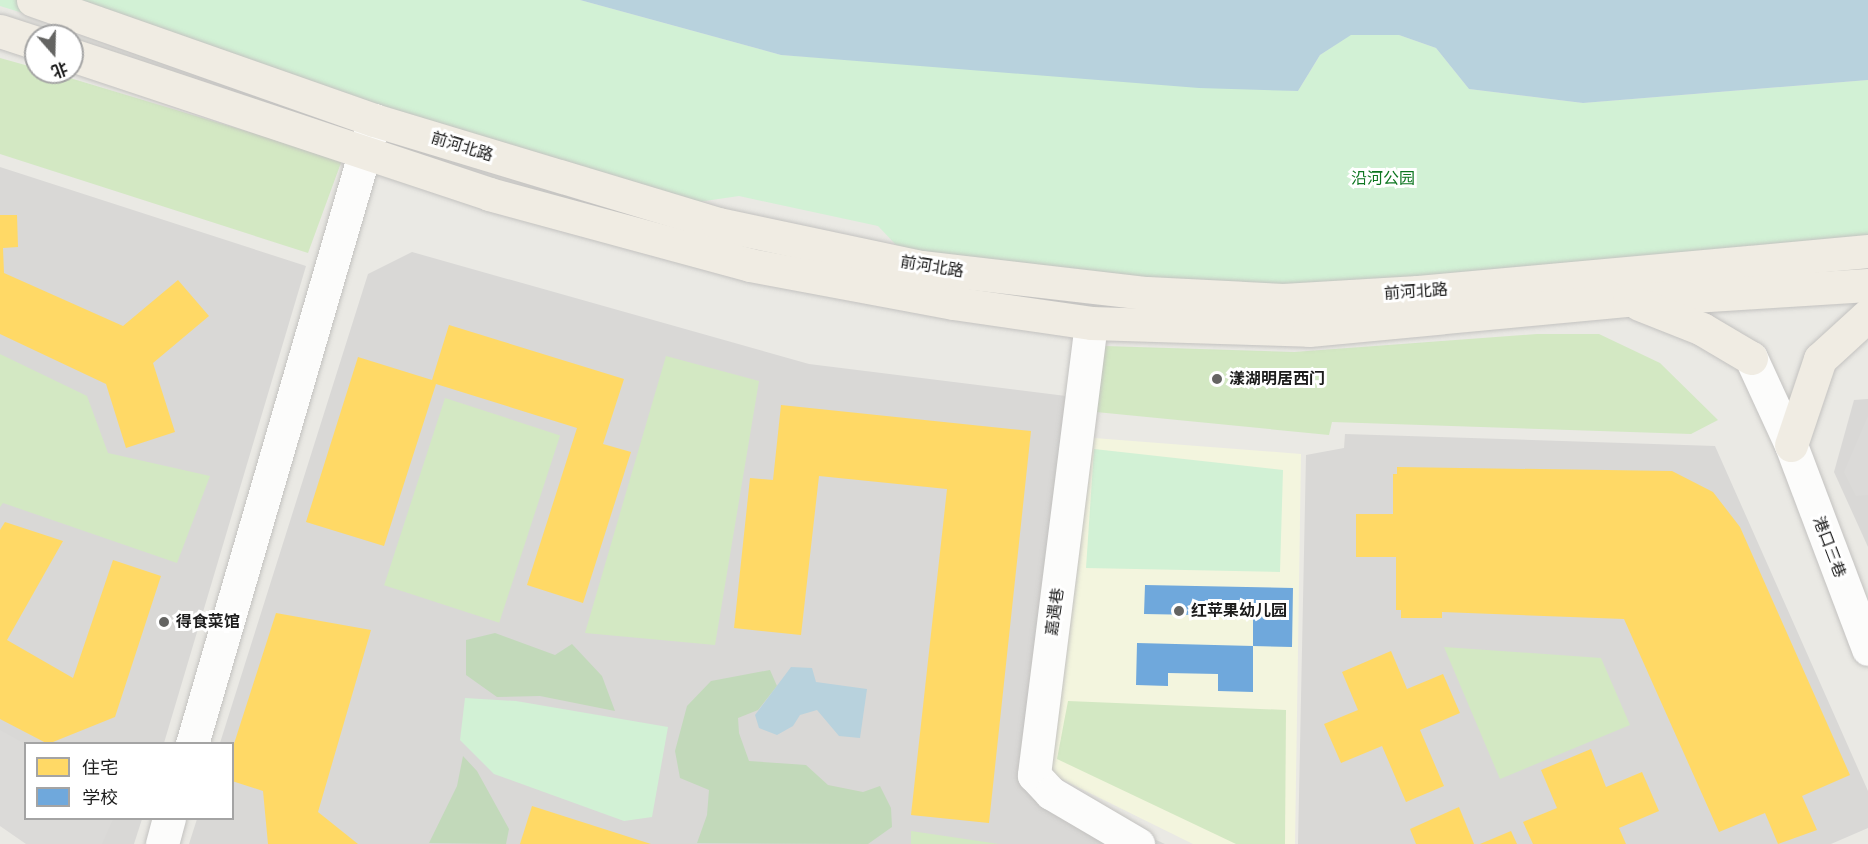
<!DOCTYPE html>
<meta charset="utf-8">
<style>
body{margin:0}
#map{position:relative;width:1868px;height:844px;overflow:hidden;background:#eae9e4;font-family:Poppins,"Noto Sans SC",sans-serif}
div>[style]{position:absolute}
.residential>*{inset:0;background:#d9d8d6}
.education>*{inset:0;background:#f3f5de}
.grass>*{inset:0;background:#d3e8c3;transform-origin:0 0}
.forest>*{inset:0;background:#c2d9ba}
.park>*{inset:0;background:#d2f1d5}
.parking>*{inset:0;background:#dbdad8}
.water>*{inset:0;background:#b8d2dd}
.homes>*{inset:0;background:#ffd966}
.schools>*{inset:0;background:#6fa8dc}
.roads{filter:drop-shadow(0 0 2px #c3c2c0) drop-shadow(0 0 2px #c3c2c0)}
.minor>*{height:33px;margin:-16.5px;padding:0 16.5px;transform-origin:16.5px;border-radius:16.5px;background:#fcfcfb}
.major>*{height:33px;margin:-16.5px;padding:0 16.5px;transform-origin:16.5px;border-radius:16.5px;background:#f0ece3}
.dots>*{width:16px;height:16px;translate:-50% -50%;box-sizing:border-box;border:3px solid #fff;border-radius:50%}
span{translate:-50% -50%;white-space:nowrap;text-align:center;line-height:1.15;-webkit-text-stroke:6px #fff;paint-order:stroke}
.street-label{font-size:16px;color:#1c1c1c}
.park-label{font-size:16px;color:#0e7621}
.poi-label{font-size:16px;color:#1c1c1c;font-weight:700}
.left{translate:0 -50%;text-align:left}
.legend{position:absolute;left:24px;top:742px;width:210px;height:78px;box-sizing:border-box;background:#fff;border:2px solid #a4a4a4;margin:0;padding:8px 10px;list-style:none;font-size:18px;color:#1c1c1c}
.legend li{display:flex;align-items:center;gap:12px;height:30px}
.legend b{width:30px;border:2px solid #a4a4a4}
.north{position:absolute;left:24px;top:24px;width:60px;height:60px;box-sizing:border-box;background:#fff;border:2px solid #a4a4a4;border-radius:50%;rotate:160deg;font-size:16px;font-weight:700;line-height:24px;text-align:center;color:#1c1c1c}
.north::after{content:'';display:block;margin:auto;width:21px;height:27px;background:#646462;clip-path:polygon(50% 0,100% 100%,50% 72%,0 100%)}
</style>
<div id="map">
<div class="residential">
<i style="clip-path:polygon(0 167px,306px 266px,164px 743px,26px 744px,25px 807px,0 791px)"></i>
<i style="clip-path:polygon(412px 252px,809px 364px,1082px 398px,1051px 793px,1165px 844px,189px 844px,197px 819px,232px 818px,232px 744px,220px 743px,368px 274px)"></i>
<i style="clip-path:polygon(1868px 399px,1868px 547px,1834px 472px,1854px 400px)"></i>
<i style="clip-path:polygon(1345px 434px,1715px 446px,1868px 791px,1868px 828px,1831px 844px,1298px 844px,1306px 455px,1344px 448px)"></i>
<i style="clip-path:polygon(44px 819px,142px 819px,134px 844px,84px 844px)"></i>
</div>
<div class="education">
<i style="clip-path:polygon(1081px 437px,1301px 454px,1295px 844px,1193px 844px,1039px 768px)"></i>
</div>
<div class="grass">
<i style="clip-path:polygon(0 58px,36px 68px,36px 72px,50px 72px,342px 160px,308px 253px,0 154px)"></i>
<i style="clip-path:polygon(1537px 334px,1599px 334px,1660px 363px,1718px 420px,1691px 434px,1332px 422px,1329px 435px,1096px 412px,1105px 346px,1294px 352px)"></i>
<i style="clip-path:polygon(0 354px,87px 396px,108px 453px,210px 476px,177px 563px,3px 503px,0 507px)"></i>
<i style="clip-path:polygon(666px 356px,759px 381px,715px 645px,585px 633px)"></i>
<i style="left:445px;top:398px;width:121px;height:197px;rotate:18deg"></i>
<i style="clip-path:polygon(1444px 647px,1601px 658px,1630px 725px,1500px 779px)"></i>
<i style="clip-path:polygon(1068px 701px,1286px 710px,1285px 844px,1236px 844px,1057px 759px)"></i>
<i style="clip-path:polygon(911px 831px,999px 844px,911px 844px)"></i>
</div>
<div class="forest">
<i style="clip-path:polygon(495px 633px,555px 655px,572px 644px,602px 676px,615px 711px,540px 696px,497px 697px,466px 675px,466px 640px)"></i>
<i style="clip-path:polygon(770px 670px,777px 686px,758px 710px,738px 718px,739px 733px,749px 761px,806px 765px,828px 785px,863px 792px,880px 786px,891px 808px,892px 827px,868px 844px,697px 843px,707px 815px,709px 790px,680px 778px,675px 751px,687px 706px,711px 681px)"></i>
<i style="clip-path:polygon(463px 756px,477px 771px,509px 829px,506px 844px,429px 843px,457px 786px)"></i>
</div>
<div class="park">
<i style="clip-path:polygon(0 0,580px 0,781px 55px,1298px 91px,1320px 55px,1350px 35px,1399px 35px,1436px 48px,1469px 89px,1583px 103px,1868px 80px,1868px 267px,1310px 307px,919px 269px,878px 226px,739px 196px,657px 208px,0 6px)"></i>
<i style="clip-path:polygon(1094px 449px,1283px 470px,1280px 572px,1086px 568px)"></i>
<i style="clip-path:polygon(465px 698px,516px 701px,668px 727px,652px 817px,624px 821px,494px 774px,460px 740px)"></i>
</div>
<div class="parking">
<i style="clip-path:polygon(1868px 416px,1868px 495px,1856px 496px,1844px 472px)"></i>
<i style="clip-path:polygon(0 730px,25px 744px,26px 818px,113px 819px,102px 844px,26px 844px,0 826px)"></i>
</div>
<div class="water">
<i style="clip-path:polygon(580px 0,1868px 0,1868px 80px,1583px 103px,1469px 89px,1436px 48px,1399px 35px,1351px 35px,1320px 55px,1298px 91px,1199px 88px,781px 55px)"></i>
<i style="clip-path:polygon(791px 667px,812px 668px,816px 682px,867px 689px,860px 738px,839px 736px,817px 710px,800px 715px,793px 726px,777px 735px,759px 728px,755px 715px)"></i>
</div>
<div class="homes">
<i style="clip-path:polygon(0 215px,17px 215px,18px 247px,3px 248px,4px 273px,123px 326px,178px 280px,209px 316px,153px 363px,175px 432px,126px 448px,106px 384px,0 334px)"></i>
<i style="clip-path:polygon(449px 325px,624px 379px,603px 444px,631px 452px,583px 603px,527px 585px,577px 428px,436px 384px,384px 546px,306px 522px,358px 357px,432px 380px)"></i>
<i style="clip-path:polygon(781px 405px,1031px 431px,989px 823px,911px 815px,947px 489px,819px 476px,801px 635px,734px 628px,750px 478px,773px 480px)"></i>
<i style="clip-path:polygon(1397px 467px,1672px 471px,1713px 492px,1740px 527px,1850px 775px,1802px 796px,1817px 830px,1778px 844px,1765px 813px,1719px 832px,1624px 619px,1442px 612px,1442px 618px,1401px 618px,1401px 610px,1396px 610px,1396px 557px,1356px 557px,1356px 514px,1393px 514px,1393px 474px,1397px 474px)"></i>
<i style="clip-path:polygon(5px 522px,63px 541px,7px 640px,73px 678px,113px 560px,161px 576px,115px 717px,48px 744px,0 719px,0 530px)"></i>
<i style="clip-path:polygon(276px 613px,371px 630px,318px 812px,358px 844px,268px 844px,263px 791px,232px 781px,232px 750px)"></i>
<i style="clip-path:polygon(1391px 651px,1407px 689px,1443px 674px,1460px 713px,1420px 730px,1444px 786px,1406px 802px,1382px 746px,1341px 763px,1324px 724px,1358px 710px,1342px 672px)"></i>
<i style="clip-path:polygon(1591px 749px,1606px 787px,1642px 772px,1659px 811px,1619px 828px,1626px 844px,1533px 844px,1523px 822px,1557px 808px,1541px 770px)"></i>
<i style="clip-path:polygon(532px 806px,651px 844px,520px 844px)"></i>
<i style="clip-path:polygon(1459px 807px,1474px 844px,1416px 844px,1410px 829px)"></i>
<i style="clip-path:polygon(1511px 831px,1517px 844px,1480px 844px)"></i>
</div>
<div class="schools">
<i style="clip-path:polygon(1145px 585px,1293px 588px,1292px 647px,1253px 646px,1253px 692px,1218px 691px,1218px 674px,1168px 673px,1168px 686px,1136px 685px,1137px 643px,1253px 646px,1253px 616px,1144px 614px)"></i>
</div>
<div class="roads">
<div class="minor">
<i style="left:1091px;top:323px;width:456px;rotate:97.2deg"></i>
<i style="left:1034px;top:775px;width:25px;rotate:47deg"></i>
<i style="left:1051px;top:793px;width:101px;rotate:30.4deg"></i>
<i style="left:1751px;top:358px;width:96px;rotate:65.3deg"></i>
<i style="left:1791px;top:445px;width:218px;rotate:69.3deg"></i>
<i style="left:192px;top:744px;width:650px;rotate:-73.74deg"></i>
<i style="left:162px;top:844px;width:27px;rotate:-75deg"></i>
</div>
<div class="major">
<i style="left:33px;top:0;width:361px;rotate:19.4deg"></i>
<i style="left:374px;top:120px;width:359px;rotate:16.8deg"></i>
<i style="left:718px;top:224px;width:208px;rotate:12deg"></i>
<i style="left:921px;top:267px;width:227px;rotate:6.6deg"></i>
<i style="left:1147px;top:293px;width:136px;rotate:2.9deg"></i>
<i style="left:1283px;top:300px;width:135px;rotate:-3.4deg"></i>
<i style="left:1418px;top:292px;width:452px;rotate:-5.2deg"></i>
<i style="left:0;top:31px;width:38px;rotate:18deg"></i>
<i style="left:72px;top:55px;width:440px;rotate:18.4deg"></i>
<i style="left:489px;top:194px;width:270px;rotate:15.2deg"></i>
<i style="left:750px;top:265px;width:207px;rotate:10.6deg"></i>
<i style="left:953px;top:303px;width:139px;rotate:8.2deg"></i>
<i style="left:1091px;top:323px;width:218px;rotate:1.8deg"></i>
<i style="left:1309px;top:330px;width:321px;rotate:-5.4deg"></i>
<i style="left:1629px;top:300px;width:239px;rotate:-3.6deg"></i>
<i style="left:1639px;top:304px;width:68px;rotate:21.6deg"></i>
<i style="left:1702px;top:329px;width:57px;rotate:30.6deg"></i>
<i style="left:1791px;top:445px;width:91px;rotate:-71.4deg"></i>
<i style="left:1820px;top:359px;width:65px;rotate:-42.5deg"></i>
</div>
</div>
<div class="dots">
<i style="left:1217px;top:379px;background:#646462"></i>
<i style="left:1179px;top:611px;background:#646462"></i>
<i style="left:164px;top:622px;background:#646462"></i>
</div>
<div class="street-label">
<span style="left:462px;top:147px;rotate:17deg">前河北路</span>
<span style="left:932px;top:267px;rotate:9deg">前河北路</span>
<span style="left:1416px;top:292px;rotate:-4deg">前河北路</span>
<span style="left:1829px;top:547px;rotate:69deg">港口三巷</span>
<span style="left:1055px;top:612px;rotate:-82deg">嘉遇巷</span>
</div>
<div class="park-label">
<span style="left:1383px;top:179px">沿河公园</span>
</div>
<div class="poi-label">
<span class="left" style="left:1229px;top:379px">漾湖明居西门</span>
<span class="left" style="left:1191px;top:611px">红苹果幼儿园</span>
<span class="left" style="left:176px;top:622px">得食菜馆</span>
</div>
<ul class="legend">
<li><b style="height:16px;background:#ffd966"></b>住宅</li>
<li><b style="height:16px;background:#6fa8dc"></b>学校</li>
</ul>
<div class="north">北</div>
</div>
